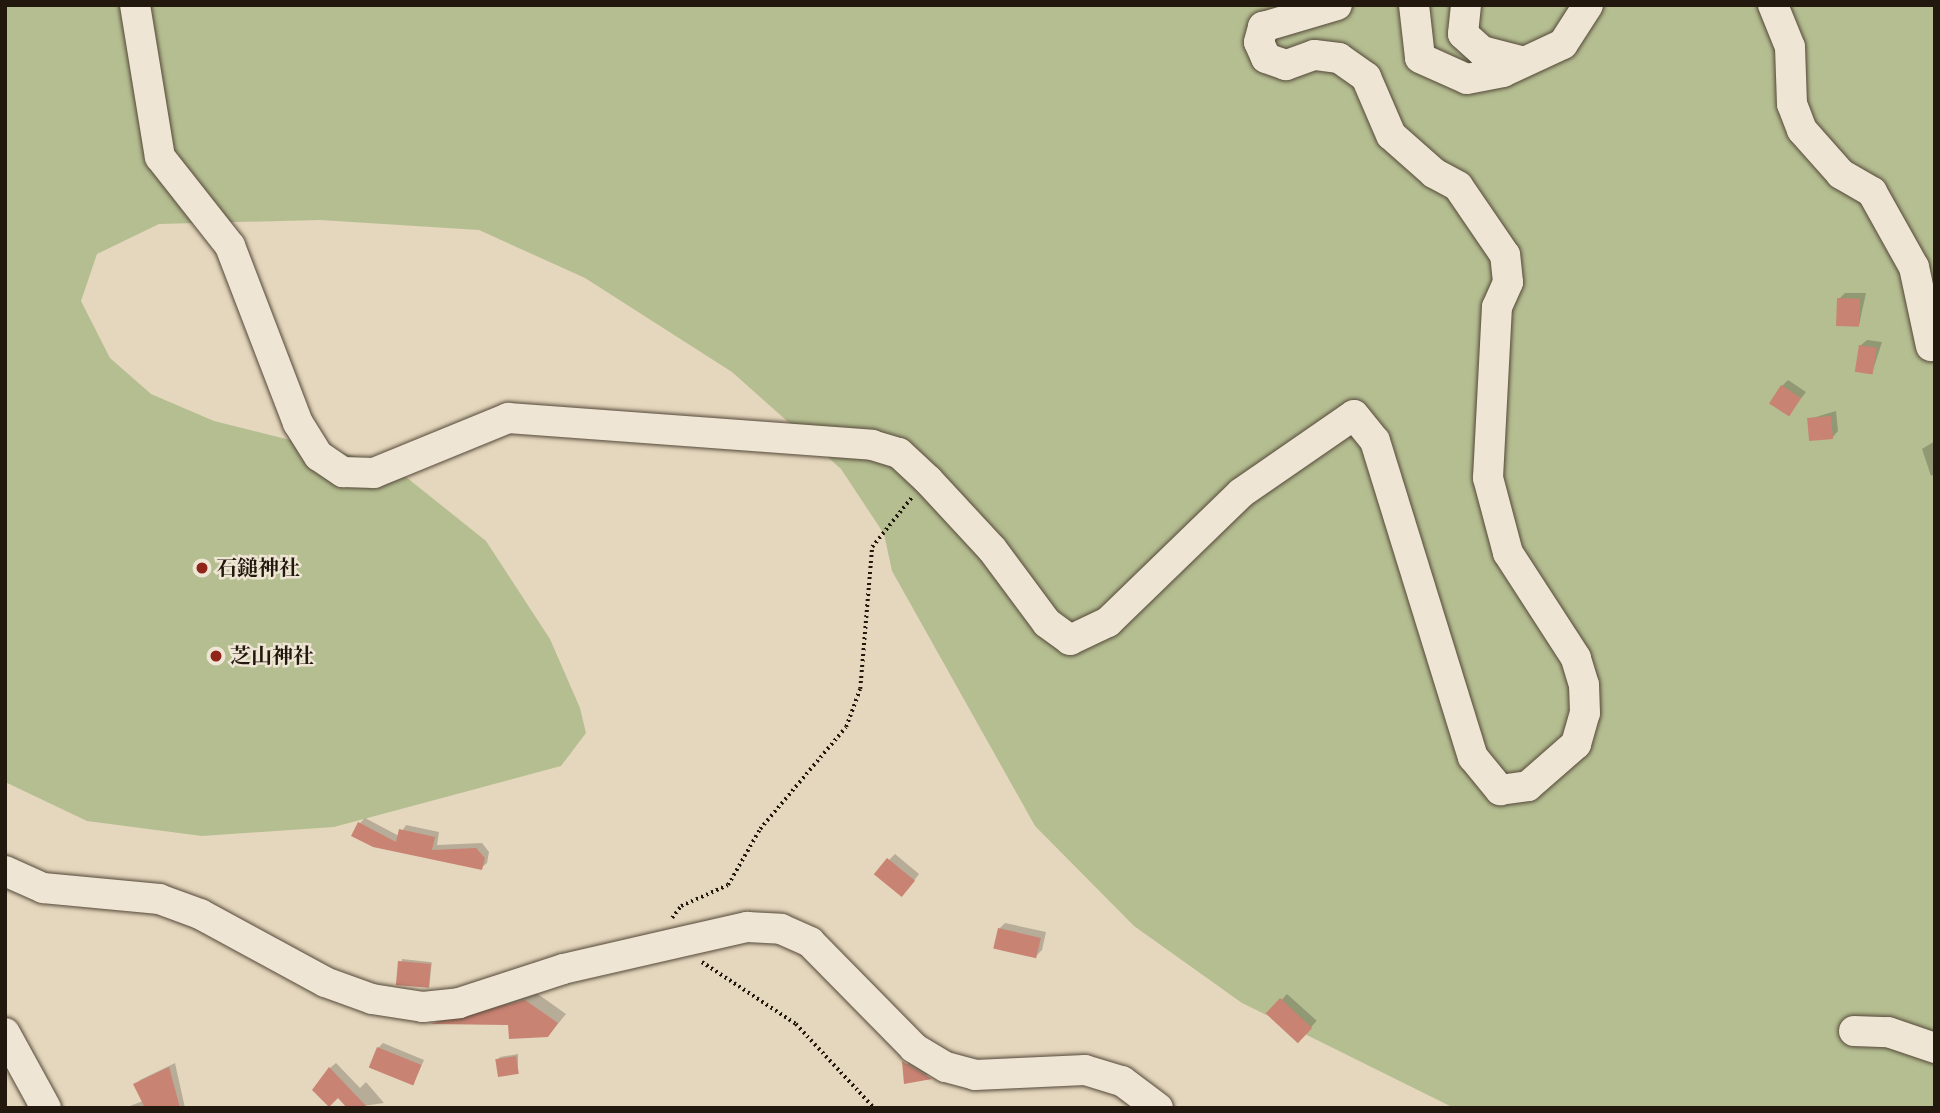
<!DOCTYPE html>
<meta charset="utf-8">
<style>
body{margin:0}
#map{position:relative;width:1940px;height:1113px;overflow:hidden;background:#e5d7bd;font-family:"IM FELL French Canon","Noto Serif JP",serif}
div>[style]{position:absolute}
.green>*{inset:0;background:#b5be91}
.shadow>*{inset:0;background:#0003;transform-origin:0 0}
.building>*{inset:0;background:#c98373;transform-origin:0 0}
.path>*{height:3.5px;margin-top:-1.75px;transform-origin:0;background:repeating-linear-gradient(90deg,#23180d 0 2px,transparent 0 5.5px)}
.roads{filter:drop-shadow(0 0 2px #544839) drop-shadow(0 0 2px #544839)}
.minor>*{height:30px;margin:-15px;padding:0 15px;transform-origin:15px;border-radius:15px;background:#eee5d4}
.dots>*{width:19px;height:19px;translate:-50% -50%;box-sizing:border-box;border:4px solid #eee5d4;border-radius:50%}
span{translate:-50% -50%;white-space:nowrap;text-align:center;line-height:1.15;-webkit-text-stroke:5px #eee5d4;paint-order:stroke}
.poi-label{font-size:21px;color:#23180d;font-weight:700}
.left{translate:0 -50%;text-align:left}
.frame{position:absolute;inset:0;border:7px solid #23180d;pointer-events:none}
</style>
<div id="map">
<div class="green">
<i style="clip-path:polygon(5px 5px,1935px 5px,1935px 1108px,1454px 1108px,1242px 1003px,1134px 926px,1035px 826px,892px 571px,884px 534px,841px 469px,732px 372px,585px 278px,479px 230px,320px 220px,159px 224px,97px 254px,81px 301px,110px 358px,151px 394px,214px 421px,391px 465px,486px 541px,550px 639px,580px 708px,586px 733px,561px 766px,334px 827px,202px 836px,87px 821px,5px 782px)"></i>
</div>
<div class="shadow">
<i style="clip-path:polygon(1845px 293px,1866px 293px,1859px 325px,1839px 299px)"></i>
<i style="clip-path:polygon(1867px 340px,1882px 342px,1872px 373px,1860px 346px)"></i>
<i style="clip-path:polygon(1788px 380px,1806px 392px,1788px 415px,1782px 386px)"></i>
<i style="clip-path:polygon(1836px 411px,1838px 431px,1832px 438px,1809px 419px)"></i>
<i style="clip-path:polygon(1935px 441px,1935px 474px,1931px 476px,1922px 449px)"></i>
<i style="clip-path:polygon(365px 818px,399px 836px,406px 825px,439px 832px,437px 845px,482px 843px,489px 852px,487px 863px,481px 868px,373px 846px,360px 823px)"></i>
<i style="clip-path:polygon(895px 854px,919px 874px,908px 889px,889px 860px)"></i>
<i style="clip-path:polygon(1005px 923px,1046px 932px,1042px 950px,1036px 956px,999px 929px)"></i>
<i style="left:402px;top:959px;width:30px;height:25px;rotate:6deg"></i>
<i style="clip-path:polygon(535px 992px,566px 1014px,548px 1036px,510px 1023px,434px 1022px)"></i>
<i style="left:1287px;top:994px;width:40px;height:26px;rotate:42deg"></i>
<i style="clip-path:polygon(383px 1043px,424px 1060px,414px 1082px,378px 1048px)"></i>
<i style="clip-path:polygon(518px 1054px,518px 1072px,497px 1060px,500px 1057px)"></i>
<i style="clip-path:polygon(909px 1056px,937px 1072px,905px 1082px)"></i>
<i style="clip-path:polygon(175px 1063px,185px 1108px,125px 1108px,143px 1101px,135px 1085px,140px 1080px)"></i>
<i style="clip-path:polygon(336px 1063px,360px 1088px,366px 1082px,384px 1103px,349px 1108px,330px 1068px)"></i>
</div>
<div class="building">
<i style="left:1837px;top:298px;width:23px;height:28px;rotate:2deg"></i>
<i style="left:1859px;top:345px;width:18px;height:27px;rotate:9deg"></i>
<i style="left:1781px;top:385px;width:24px;height:22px;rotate:33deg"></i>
<i style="left:1831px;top:416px;width:23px;height:24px;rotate:85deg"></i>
<i style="clip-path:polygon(358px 822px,396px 842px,399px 829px,435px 837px,432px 850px,476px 848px,485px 858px,482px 870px,373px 847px,351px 836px)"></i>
<i style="left:887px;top:858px;width:36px;height:21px;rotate:39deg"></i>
<i style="left:998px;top:928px;width:44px;height:21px;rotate:13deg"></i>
<i style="left:398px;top:961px;width:33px;height:24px;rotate:5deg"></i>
<i style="left:1280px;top:998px;width:44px;height:21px;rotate:43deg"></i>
<i style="clip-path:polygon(525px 1000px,558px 1023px,548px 1037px,509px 1039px,508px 1025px,430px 1024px)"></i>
<i style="left:377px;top:1047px;width:48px;height:22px;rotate:22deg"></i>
<i style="left:516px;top:1056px;width:18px;height:21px;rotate:81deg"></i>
<i style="clip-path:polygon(902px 1061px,905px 1063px,932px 1079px,904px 1084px)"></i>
<i style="clip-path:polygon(169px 1067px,180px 1108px,145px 1108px,133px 1084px)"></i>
<i style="clip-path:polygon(329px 1067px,368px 1108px,347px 1108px,338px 1098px,329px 1107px,312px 1090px)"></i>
</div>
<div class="path">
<i style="left:672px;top:918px;width:15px;rotate:-53deg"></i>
<i style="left:681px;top:906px;width:51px;rotate:-24.1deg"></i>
<i style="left:728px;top:885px;width:64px;rotate:-60.3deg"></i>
<i style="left:760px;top:829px;width:133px;rotate:-49.9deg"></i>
<i style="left:846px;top:727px;width:40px;rotate:-69.8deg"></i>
<i style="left:860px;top:689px;width:143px;rotate:-85.2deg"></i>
<i style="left:872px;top:547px;width:64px;rotate:-51.3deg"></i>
<i style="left:702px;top:962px;width:113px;rotate:33.4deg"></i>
<i style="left:796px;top:1024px;width:115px;rotate:47.1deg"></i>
</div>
<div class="roads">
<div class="minor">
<i style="left:135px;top:5px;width:154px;rotate:80.7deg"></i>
<i style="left:160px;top:157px;width:113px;rotate:51.8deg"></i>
<i style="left:230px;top:246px;width:190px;rotate:69deg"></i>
<i style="left:298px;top:423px;width:39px;rotate:58deg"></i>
<i style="left:319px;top:456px;width:29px;rotate:34deg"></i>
<i style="left:343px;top:472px;width:31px;rotate:2deg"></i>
<i style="left:374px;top:473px;width:145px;rotate:-22.3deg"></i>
<i style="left:508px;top:418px;width:365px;rotate:4.2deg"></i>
<i style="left:872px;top:445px;width:28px;rotate:17deg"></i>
<i style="left:899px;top:453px;width:40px;rotate:43deg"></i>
<i style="left:928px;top:480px;width:94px;rotate:47.2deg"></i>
<i style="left:992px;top:549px;width:92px;rotate:53.4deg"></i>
<i style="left:1047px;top:623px;width:29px;rotate:36deg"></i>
<i style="left:1070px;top:640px;width:42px;rotate:-25.3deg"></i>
<i style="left:1108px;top:622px;width:185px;rotate:-44.1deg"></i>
<i style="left:1241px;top:493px;width:137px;rotate:-34.6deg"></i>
<i style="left:1354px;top:415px;width:33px;rotate:51deg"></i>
<i style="left:1375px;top:441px;width:331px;rotate:72.8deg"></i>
<i style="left:1473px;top:757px;width:43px;rotate:50.7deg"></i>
<i style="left:1500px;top:790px;width:28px;rotate:-8deg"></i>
<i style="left:1528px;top:786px;width:64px;rotate:-41.2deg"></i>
<i style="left:1576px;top:744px;width:32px;rotate:-74deg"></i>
<i style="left:1585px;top:713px;width:28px;rotate:-92deg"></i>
<i style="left:1584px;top:685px;width:28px;rotate:-107deg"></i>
<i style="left:1576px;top:658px;width:125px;rotate:-122.9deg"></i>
<i style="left:1508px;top:553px;width:78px;rotate:-104.9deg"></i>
<i style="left:1488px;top:478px;width:171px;rotate:-87deg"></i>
<i style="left:1497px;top:307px;width:27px;rotate:-66deg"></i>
<i style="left:1508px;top:282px;width:27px;rotate:-96deg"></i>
<i style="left:1505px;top:255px;width:83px;rotate:-124.3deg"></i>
<i style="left:1458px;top:186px;width:27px;rotate:-152deg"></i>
<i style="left:1434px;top:173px;width:57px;rotate:-138.5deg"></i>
<i style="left:1391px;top:135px;width:63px;rotate:-113.3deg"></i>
<i style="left:1366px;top:77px;width:33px;rotate:-145deg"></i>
<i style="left:1339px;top:58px;width:25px;rotate:-173deg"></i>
<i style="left:1314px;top:55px;width:30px;rotate:160deg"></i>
<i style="left:1286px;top:65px;width:21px;rotate:-161deg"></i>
<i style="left:1266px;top:58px;width:17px;rotate:-114deg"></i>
<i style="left:1259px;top:42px;width:16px;rotate:-75deg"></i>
<i style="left:1263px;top:27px;width:77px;rotate:-16.6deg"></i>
<i style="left:1414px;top:5px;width:53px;rotate:83.5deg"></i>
<i style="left:1420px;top:58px;width:51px;rotate:24.1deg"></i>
<i style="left:1467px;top:79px;width:37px;rotate:-11deg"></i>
<i style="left:1503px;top:72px;width:66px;rotate:-25deg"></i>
<i style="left:1563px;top:44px;width:46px;rotate:-57.3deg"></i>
<i style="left:1466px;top:5px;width:29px;rotate:96deg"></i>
<i style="left:1463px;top:34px;width:25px;rotate:42deg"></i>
<i style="left:1482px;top:51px;width:40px;rotate:14.4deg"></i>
<i style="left:1773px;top:5px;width:45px;rotate:68deg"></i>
<i style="left:1790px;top:47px;width:57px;rotate:88deg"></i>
<i style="left:1792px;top:104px;width:28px;rotate:69deg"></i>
<i style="left:1802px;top:130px;width:59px;rotate:48.4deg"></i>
<i style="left:1841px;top:174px;width:36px;rotate:30deg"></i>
<i style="left:1872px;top:192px;width:86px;rotate:60.8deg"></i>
<i style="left:1914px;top:267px;width:81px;rotate:77.9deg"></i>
<i style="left:5px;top:871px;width:42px;rotate:24.1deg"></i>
<i style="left:43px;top:888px;width:117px;rotate:5.4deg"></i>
<i style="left:159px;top:899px;width:44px;rotate:20.1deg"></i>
<i style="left:200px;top:914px;width:142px;rotate:28.5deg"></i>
<i style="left:325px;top:982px;width:50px;rotate:19.9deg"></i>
<i style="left:372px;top:999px;width:52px;rotate:8.9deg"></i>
<i style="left:423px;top:1007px;width:36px;rotate:-6deg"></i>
<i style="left:459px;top:1003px;width:109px;rotate:-18.1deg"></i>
<i style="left:563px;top:969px;width:189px;rotate:-12.9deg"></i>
<i style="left:747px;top:927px;width:34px;rotate:3deg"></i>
<i style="left:781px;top:929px;width:32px;rotate:24deg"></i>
<i style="left:810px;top:942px;width:148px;rotate:45.5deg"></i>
<i style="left:914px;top:1048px;width:37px;rotate:31deg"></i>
<i style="left:946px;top:1067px;width:30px;rotate:15deg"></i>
<i style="left:975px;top:1075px;width:110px;rotate:-2.6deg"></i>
<i style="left:1085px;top:1070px;width:39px;rotate:17deg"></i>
<i style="left:1122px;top:1081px;width:45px;rotate:36.9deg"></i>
<i style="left:1854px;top:1031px;width:34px;rotate:2deg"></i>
<i style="left:1888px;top:1032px;width:50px;rotate:18.8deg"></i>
<i style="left:5px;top:1033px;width:85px;rotate:61.3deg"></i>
</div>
</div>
<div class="dots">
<i style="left:202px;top:568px;background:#8f2418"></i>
<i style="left:216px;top:656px;background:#8f2418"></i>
</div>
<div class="poi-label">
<span class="left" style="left:216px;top:568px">石鎚神社</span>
<span class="left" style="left:230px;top:656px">芝山神社</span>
</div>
<div class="frame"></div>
</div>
